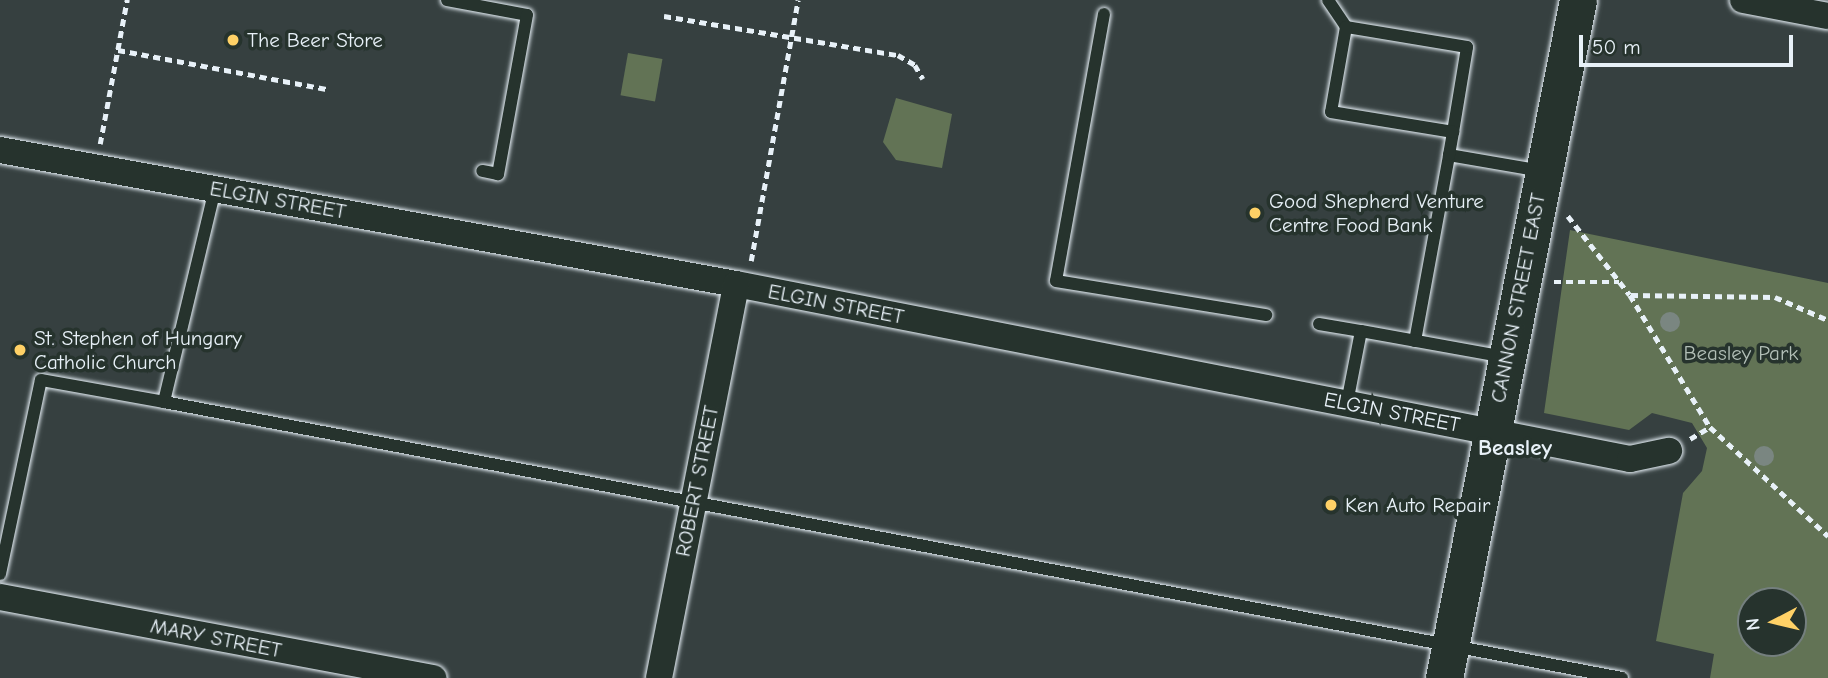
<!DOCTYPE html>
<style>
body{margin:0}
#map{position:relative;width:1828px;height:678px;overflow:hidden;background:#364040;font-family:"Comic Neue",sans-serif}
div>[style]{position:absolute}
.green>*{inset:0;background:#627355;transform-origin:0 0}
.path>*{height:4.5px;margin-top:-2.25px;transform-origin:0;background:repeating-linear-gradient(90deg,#e8f1f8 0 7px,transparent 0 12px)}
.roads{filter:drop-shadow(0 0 2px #e8f1f8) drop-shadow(0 0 2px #e8f1f8)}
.lane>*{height:12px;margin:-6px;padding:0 6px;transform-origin:6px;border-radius:6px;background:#26332d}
.street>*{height:26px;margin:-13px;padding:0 13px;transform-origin:13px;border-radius:13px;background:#26332d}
.secondary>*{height:37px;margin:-18.5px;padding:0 18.5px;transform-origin:18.5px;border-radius:18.5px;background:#26332d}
.trees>*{width:20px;height:20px;margin:-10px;border-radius:50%;background:#7a8681}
.dots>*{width:19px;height:19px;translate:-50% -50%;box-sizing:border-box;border:4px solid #26332d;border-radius:50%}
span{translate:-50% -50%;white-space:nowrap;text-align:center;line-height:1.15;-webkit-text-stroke:7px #26332d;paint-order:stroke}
.poi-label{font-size:21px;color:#e8f1f8}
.left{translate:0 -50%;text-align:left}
.street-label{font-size:21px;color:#e8f1f8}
.park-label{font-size:21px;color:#b2bfb7}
.neighbourhood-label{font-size:23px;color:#e8f1f8;font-weight:700}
.north{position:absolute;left:1737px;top:587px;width:70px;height:70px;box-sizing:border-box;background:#26332d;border:2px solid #747f7e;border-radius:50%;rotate:263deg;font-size:19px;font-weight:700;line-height:28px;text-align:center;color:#e8f1f8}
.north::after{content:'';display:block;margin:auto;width:24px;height:32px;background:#ffd166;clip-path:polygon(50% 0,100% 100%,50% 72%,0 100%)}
.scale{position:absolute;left:1579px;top:35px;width:214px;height:32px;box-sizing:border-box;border:4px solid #e8f1f8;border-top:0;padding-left:9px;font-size:21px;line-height:24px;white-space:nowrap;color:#e8f1f8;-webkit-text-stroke:5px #26332d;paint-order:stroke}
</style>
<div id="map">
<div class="green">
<i style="left:628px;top:53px;width:35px;height:43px;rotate:10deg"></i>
<i style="clip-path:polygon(896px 98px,952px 114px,942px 168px,896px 160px,883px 142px)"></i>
<i style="clip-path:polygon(evenodd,1570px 230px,1828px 283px,1828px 678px,1710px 678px,1714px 654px,1656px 641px,1683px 493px,1702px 471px,1707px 448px,1692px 423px,1652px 413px,1629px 430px,1544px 413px,1570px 230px,1751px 601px,1793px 601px,1793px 643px,1751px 643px,1751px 601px)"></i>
</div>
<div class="path">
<i style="left:664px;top:16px;width:237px;rotate:9.5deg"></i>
<i style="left:898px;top:55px;width:20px;rotate:30deg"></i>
<i style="left:915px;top:65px;width:16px;rotate:60deg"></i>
<i style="left:118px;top:50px;width:212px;rotate:10.6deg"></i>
<i style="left:100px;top:144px;width:147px;rotate:-79.4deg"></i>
<i style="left:1568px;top:216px;width:100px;rotate:51.9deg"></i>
<i style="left:1630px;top:295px;width:154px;rotate:58.8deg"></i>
<i style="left:1710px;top:427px;width:161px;rotate:42.7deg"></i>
<i style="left:751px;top:261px;width:265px;rotate:-79.8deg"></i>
<i style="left:1554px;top:282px;width:65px"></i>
<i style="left:1631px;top:295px;width:144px;rotate:0.8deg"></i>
<i style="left:1775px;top:297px;width:58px;rotate:23.5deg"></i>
<i style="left:1690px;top:439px;width:23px;rotate:-31deg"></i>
</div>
<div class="roads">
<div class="lane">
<i style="left:447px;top:0;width:81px;rotate:10.6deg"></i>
<i style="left:527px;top:15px;width:162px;rotate:100.3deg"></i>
<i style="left:498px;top:174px;width:16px;rotate:-169deg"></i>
<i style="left:1328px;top:0;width:32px;rotate:56deg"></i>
<i style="left:1104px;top:14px;width:271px;rotate:100.2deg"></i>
<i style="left:1056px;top:281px;width:213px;rotate:9.2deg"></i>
<i style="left:1449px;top:155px;width:94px;rotate:9.8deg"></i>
<i style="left:215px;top:189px;width:219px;rotate:103.5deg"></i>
<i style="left:164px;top:402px;width:1484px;rotate:10.72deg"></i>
<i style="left:1319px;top:324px;width:43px;rotate:9.5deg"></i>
<i style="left:1415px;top:341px;width:189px;rotate:-79.6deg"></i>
<i style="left:1449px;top:155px;width:23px;rotate:-80deg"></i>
<i style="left:1453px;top:132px;width:86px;rotate:-80.6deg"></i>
<i style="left:1467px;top:47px;width:123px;rotate:-170.6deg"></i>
<i style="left:1346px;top:27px;width:86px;rotate:100deg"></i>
<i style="left:1331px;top:112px;width:124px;rotate:9.3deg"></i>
<i style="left:1347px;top:403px;width:73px;rotate:-79deg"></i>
<i style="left:1361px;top:331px;width:147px;rotate:10.2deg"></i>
<i style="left:0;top:574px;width:198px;rotate:-78.1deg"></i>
<i style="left:41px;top:380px;width:125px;rotate:10.1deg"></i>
</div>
<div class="street">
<i style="left:1743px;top:0;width:86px;rotate:10.7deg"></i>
<i style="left:0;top:150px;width:748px;rotate:10.32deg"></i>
<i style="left:736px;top:284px;width:911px;rotate:11.08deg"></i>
<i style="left:1630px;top:459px;width:40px;rotate:-12deg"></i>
<i style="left:0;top:597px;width:441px;rotate:10.6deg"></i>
<i style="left:659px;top:678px;width:401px;rotate:-78.9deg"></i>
</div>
<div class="secondary">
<i style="left:1444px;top:678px;width:691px;rotate:-78.82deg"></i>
</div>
</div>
<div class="trees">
<i style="left:1670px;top:322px"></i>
<i style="left:1764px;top:456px"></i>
</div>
<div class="dots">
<i style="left:233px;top:40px;background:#ffd166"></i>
<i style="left:1255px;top:213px;background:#ffd166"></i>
<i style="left:20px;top:350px;background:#ffd166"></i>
<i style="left:1331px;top:505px;background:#ffd166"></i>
</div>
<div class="poi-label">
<span class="left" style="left:247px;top:40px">The Beer Store</span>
<span class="left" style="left:1269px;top:213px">Good Shepherd Venture<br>Centre Food Bank</span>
<span class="left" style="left:34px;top:350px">St. Stephen of Hungary<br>Catholic Church</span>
<span class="left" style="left:1345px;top:505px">Ken Auto Repair</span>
</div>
<div class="street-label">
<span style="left:278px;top:200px;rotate:10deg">ELGIN STREET</span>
<span style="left:1518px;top:298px;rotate:-79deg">CANNON STREET EAST</span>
<span style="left:836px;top:304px;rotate:11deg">ELGIN STREET</span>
<span style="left:1392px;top:412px;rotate:11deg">ELGIN STREET</span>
<span style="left:697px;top:481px;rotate:-79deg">ROBERT STREET</span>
<span style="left:216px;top:638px;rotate:11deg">MARY STREET</span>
</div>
<div class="park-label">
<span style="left:1741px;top:353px">Beasley Park</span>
</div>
<div class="neighbourhood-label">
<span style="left:1515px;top:448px">Beasley</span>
</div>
<div class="north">N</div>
<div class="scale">50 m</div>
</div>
